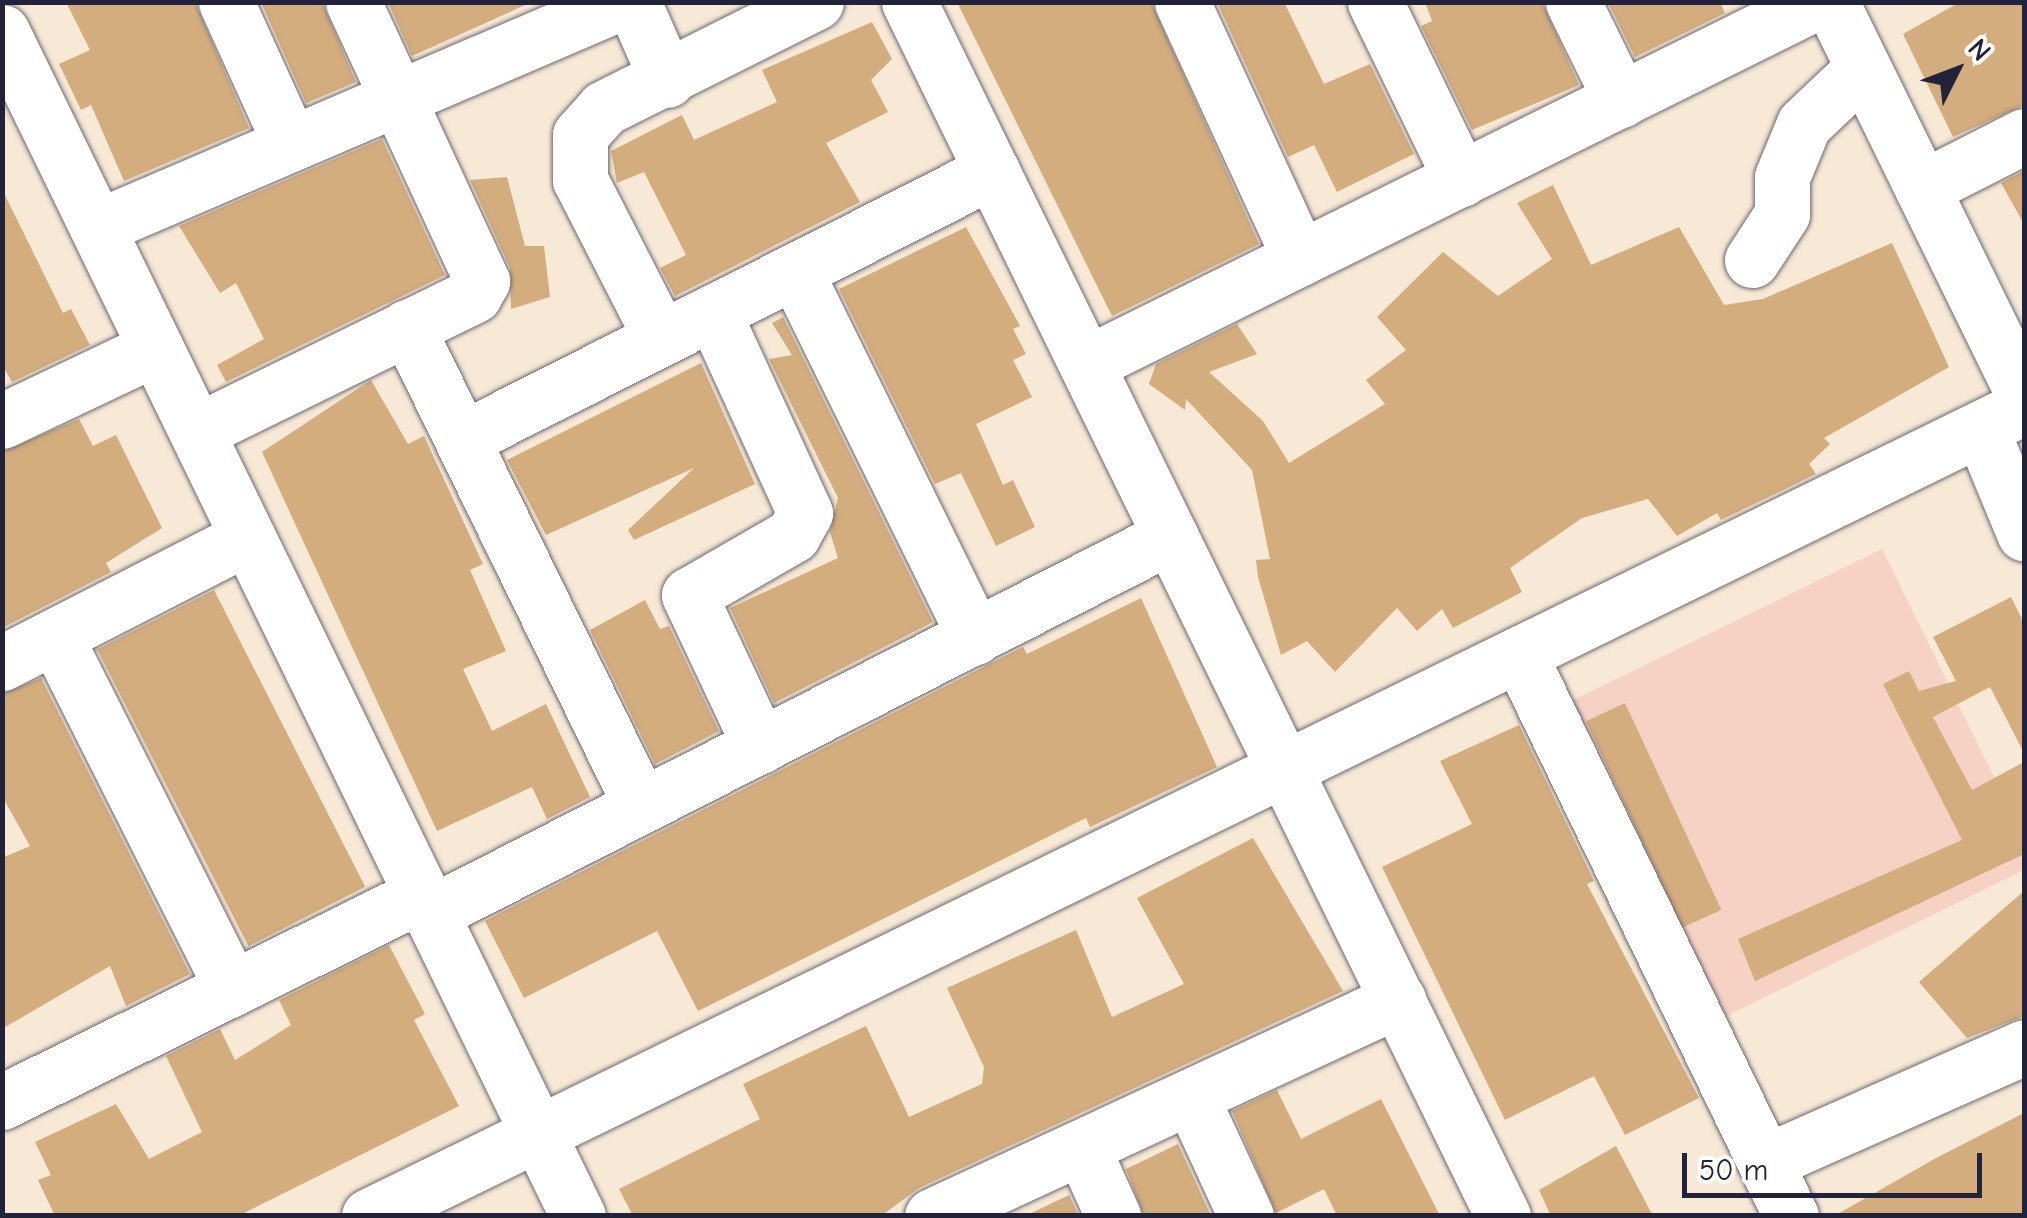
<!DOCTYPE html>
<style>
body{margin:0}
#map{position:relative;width:2027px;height:1218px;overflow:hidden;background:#f7e9d5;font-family:"Comic Neue",sans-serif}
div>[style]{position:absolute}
.built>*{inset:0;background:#f6d2c5}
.building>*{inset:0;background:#d3ad7e;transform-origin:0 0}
.roads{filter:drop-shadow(0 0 2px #6d6871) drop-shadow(0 0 2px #6d6871)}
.minor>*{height:55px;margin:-27.5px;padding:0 27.5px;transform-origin:27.5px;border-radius:27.5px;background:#fff}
span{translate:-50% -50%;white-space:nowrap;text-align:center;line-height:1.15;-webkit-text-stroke:8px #fdfcf7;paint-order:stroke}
.frame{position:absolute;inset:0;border:5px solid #22223b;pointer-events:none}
.north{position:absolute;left:1907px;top:20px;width:100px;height:100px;-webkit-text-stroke:8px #fdfcf7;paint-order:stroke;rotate:48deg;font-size:28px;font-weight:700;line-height:40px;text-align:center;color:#22223b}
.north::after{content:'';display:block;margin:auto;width:35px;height:45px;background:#22223b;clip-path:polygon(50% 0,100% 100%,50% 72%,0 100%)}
.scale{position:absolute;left:1682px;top:1153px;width:300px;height:45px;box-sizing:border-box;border:5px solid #22223b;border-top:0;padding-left:12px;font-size:30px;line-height:35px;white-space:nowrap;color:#22223b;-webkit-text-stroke:8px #fdfcf7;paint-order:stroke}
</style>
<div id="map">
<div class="built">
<i style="clip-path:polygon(1882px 549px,2024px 838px,2024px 870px,1712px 1023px,1557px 708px)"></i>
</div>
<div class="building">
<i style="clip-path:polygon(66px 2px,195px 2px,249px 128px,124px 181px,91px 105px,81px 110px,59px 64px,90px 50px)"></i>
<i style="clip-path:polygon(261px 2px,322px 2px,356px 82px,306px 103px)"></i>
<i style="clip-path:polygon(388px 2px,532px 2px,412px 56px)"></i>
<i style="clip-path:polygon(957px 2px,1151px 2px,1259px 244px,1112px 316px)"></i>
<i style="clip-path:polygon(1217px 2px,1284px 2px,1324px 84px,1370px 64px,1414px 154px,1337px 192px,1314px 145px,1288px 157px)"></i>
<i style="clip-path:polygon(1425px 2px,1542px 2px,1579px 85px,1472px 130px,1421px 26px,1432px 21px)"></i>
<i style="clip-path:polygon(1608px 2px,1720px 2px,1725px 13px,1635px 57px)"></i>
<i style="clip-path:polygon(1960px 2px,2024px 2px,2024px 105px,1953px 137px,1903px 34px)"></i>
<i style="clip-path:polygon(872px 22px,892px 59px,871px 80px,888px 112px,826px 143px,860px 202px,675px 296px,660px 268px,686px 255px,644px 172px,617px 183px,611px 151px,682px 115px,694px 140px,777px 102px,762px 70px)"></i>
<i style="clip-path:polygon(382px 139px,445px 275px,226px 382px,217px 365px,264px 339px,236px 283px,220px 293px,179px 226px)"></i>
<i style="clip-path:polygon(2024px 171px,2024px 224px,2001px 183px,1983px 192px)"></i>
<i style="clip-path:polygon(507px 177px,525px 246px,544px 246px,550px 297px,511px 309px,510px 268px,470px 180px)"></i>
<i style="clip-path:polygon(1553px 185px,1591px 265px,1679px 227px,1724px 305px,1763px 299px,1892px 243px,1949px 367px,1824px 438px,1830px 444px,1809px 464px,1816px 474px,1721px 520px,1717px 513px,1677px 536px,1648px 499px,1582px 518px,1510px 568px,1522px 592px,1453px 628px,1442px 609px,1417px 631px,1397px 608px,1335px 672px,1307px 641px,1281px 655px,1258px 577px,1256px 560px,1270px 559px,1252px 470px,1186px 399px,1185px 410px,1149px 384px,1156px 364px,1237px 324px,1257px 354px,1209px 372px,1263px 421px,1289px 463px,1385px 404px,1366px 380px,1406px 350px,1377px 317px,1443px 252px,1498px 296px,1552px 259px,1517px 203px)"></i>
<i style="clip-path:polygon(2px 189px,63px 313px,71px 309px,90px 345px,12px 382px,2px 365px)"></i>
<i style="clip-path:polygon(966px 227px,1020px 326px,1013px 329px,1026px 354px,1013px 360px,1032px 397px,976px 424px,1003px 485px,1013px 480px,1035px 527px,996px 546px,961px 473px,935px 484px,839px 289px)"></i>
<i style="clip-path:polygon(783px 317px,933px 622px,774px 703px,730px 608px,838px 558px,830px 532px,838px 498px,769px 359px,792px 355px,772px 323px)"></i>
<i style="clip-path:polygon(701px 363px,755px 484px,634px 540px,628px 530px,694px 468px,546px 535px,507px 460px)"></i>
<i style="clip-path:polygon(371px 380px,408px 444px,424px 436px,483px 564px,470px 570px,506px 651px,463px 669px,492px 731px,546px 704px,590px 797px,547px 819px,532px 787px,437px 831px,262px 452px)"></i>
<i style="clip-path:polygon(79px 419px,93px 446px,116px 435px,162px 528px,106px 563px,111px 572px,2px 628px,2px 452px)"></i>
<i style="left:214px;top:590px;width:333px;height:131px;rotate:63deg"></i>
<i style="clip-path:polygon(2011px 597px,2024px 623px,2024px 753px,1990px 687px,1933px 717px,1972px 790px,2024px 762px,2024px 854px,1755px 981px,1738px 939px,1962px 840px,1883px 684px,1909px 671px,1919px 691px,1956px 681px,1933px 637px)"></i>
<i style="clip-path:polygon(1141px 598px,1217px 767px,1090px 827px,1086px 818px,698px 1011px,657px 931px,524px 998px,485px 921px,1023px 647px,1027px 654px)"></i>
<i style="clip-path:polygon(645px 600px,660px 629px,669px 626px,719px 731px,655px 764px,590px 630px)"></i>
<i style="clip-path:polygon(41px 678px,190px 974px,126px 1006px,110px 966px,2px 1029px,2px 858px,30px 846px,2px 796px,2px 694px)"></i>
<i style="left:1625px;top:703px;width:228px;height:43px;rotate:65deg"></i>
<i style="clip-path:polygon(1519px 725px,1594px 881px,1587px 884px,1699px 1098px,1625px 1135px,1594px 1076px,1505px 1120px,1382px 867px,1472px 824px,1440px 761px)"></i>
<i style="clip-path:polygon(1253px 838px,1343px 991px,919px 1188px,881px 1216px,633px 1216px,619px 1189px,760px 1119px,743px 1084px,866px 1026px,909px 1117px,982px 1084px,984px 1067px,947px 988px,1076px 930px,1112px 1017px,1184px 984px,1137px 898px)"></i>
<i style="clip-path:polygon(2024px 891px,2024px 1016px,1967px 1038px,1919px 982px)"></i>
<i style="clip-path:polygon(389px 945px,425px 1014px,414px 1020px,459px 1106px,238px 1216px,55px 1216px,38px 1180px,51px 1175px,35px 1142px,116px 1104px,149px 1159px,202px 1132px,166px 1056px,220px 1029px,235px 1060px,291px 1025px,279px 1000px)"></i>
<i style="clip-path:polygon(1277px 1090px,1301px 1139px,1381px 1099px,1440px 1216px,1337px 1216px,1324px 1189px,1276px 1213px,1232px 1111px)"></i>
<i style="clip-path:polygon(2024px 1113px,2024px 1216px,1834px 1216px,1938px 1157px)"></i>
<i style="clip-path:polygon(1178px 1144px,1211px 1216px,1144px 1216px,1126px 1169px)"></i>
<i style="clip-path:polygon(1616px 1146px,1653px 1216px,1551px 1216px,1539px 1190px)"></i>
<i style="clip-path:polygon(1069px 1195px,1079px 1216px,1025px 1216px)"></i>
</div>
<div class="roads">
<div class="minor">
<i style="left:226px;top:2px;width:155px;rotate:65.6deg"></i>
<i style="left:633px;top:2px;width:85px;rotate:66.4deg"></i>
<i style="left:909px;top:2px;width:1352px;rotate:63.93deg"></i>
<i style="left:1182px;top:2px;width:282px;rotate:65.3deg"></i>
<i style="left:1375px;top:2px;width:197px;rotate:64.1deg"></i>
<i style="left:1573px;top:2px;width:109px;rotate:63.9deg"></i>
<i style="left:1831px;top:2px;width:439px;rotate:63.9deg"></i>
<i style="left:2px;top:32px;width:1317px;rotate:64.06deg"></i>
<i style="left:1922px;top:188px;width:114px;rotate:-27deg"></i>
<i style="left:97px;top:227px;width:571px;rotate:-23.2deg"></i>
<i style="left:1752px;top:260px;width:55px;rotate:-56.9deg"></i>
<i style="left:1782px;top:214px;width:37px;rotate:-90deg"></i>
<i style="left:1782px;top:177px;width:57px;rotate:-67.5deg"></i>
<i style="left:1804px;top:124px;width:81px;rotate:-43.5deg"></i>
<i style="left:795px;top:271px;width:408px;rotate:63.8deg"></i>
<i style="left:713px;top:312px;width:221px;rotate:65.4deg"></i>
<i style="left:805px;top:513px;width:25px;rotate:119deg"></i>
<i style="left:793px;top:535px;width:120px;rotate:150deg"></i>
<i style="left:689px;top:595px;width:167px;rotate:64.8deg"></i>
<i style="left:407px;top:327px;width:533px;rotate:63.96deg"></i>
<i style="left:661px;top:338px;width:178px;rotate:-117.1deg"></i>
<i style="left:580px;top:180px;width:45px;rotate:-90deg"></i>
<i style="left:580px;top:135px;width:36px;rotate:-48deg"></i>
<i style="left:604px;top:108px;width:237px;rotate:-26.6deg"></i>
<i style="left:1086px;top:364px;width:816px;rotate:-26.35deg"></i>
<i style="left:2px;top:421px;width:170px;rotate:-25.4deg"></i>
<i style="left:1981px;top:429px;width:113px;rotate:67.5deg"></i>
<i style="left:197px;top:431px;width:309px;rotate:-26.1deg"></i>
<i style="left:474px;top:295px;width:16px;rotate:-60deg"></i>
<i style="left:482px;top:281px;width:307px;rotate:-114.8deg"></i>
<i style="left:462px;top:439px;width:594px;rotate:-26.82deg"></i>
<i style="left:55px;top:636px;width:394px;rotate:63.3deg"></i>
<i style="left:1519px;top:654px;width:624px;rotate:64.17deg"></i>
<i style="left:2px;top:663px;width:276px;rotate:-27.1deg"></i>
<i style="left:431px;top:913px;width:830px;rotate:-27deg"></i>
<i style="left:1191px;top:1097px;width:131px;rotate:65.2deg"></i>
<i style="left:2px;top:1102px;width:469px;rotate:-26.3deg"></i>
<i style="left:1082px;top:1147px;width:76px;rotate:65.8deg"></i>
<i style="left:1765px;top:1162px;width:283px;rotate:-23.9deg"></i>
<i style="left:369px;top:1216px;width:1842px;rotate:-26.05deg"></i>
<i style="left:932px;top:1216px;width:514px;rotate:-24.87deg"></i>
</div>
</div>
<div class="frame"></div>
<div class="north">N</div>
<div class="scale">50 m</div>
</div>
